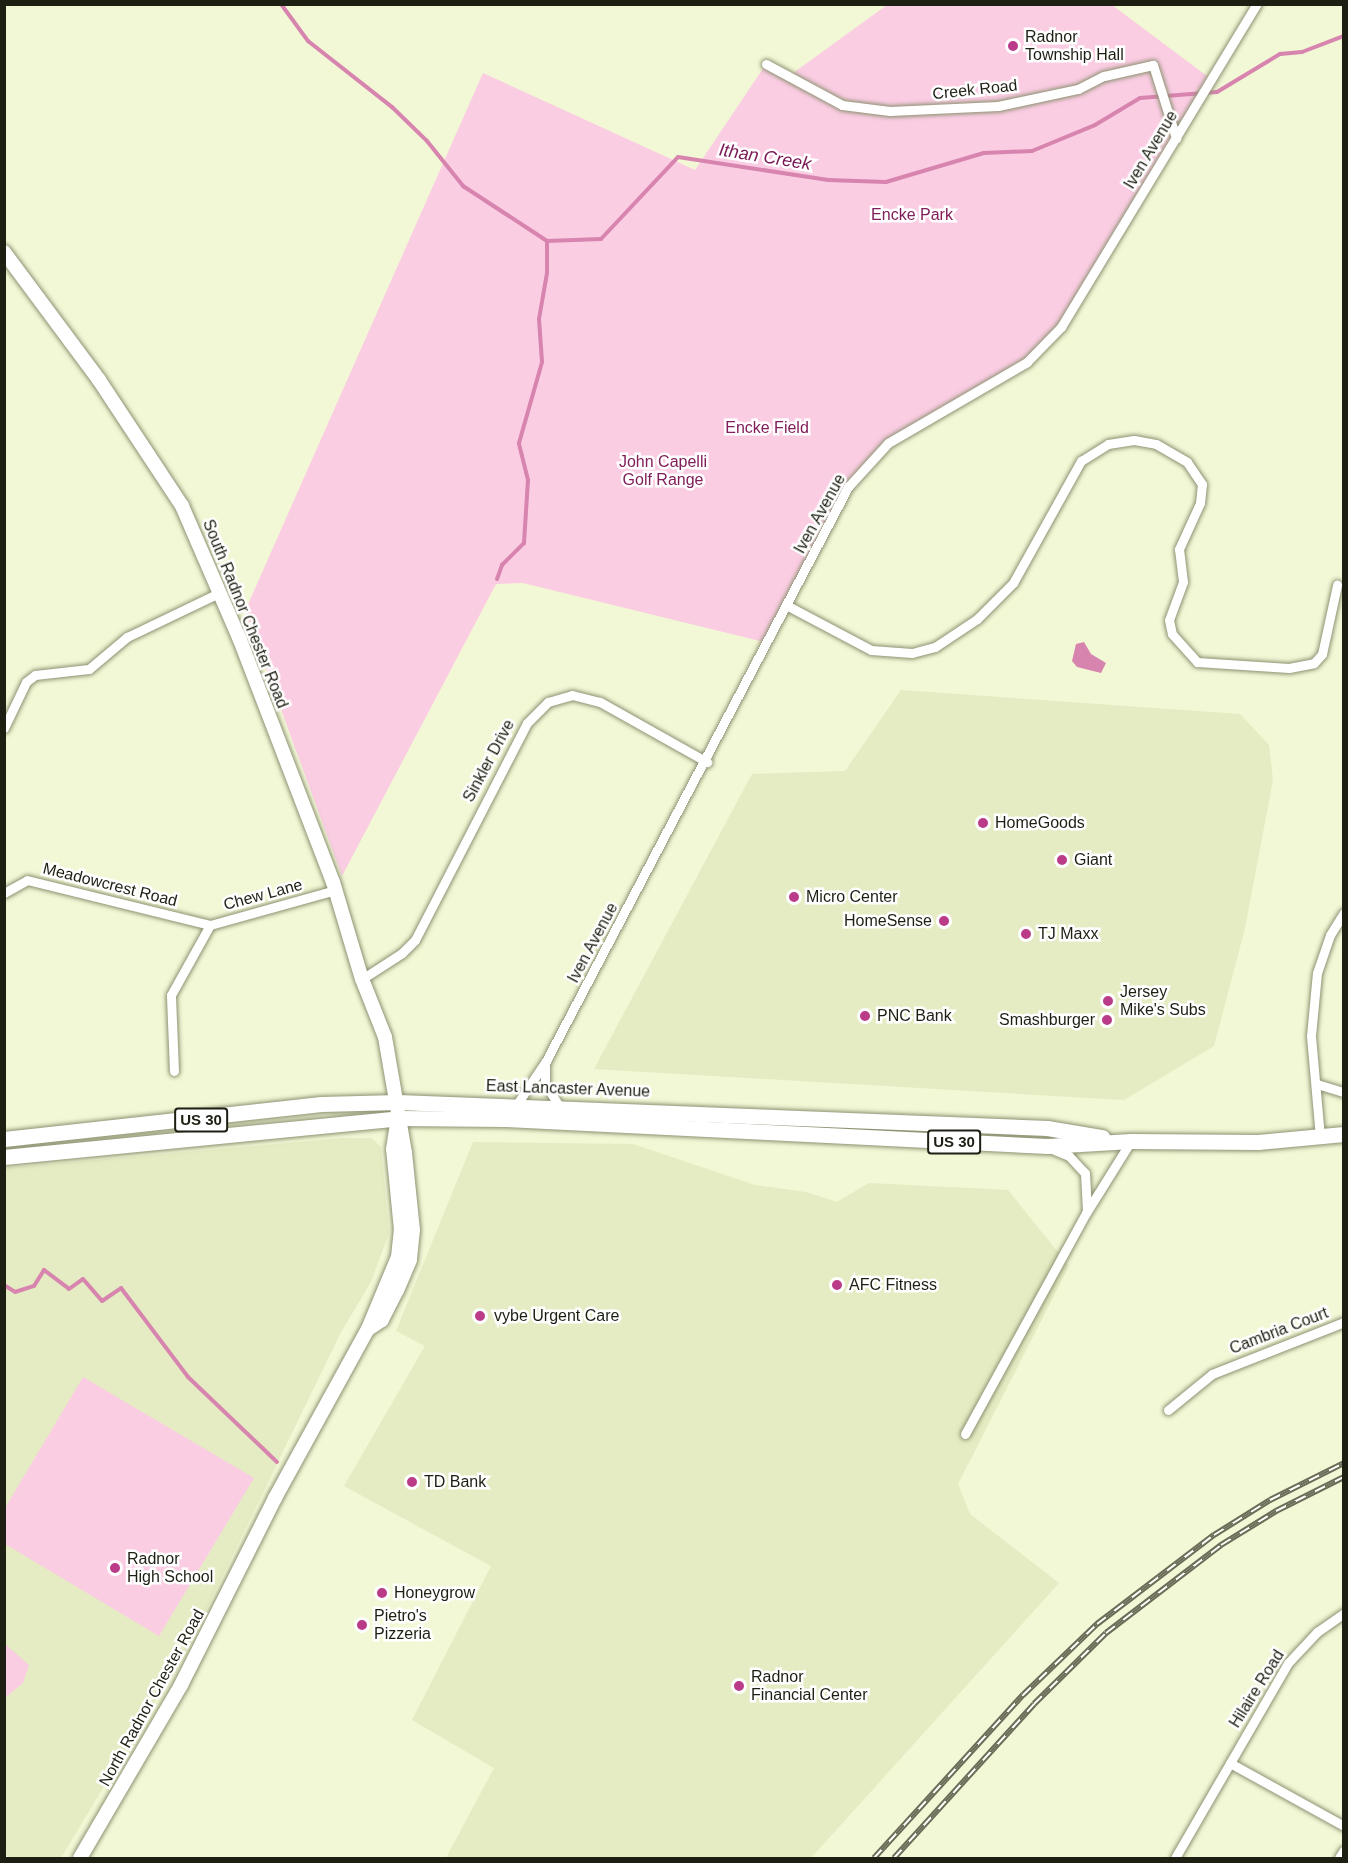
<!DOCTYPE html>
<style>
body{margin:0}
#map{position:relative;width:1348px;height:1863px;overflow:hidden;background:#f2f7d5;font-family:Helvetica,sans-serif}
div>[style]{position:absolute}
.built>*{inset:0;background:#e5ebc2}
.green>*{inset:0;background:#fbcde3}
.water>*{inset:0;background:#d784af}
.stream>*{height:4px;margin:-2px;padding:0 2px;transform-origin:2px;border-radius:2px;background:#d784af}
.roads{filter:drop-shadow(0 0 2px #8e9273) drop-shadow(0 0 2px #8e9273)}
.minor>*{height:9px;margin:-4.5px;padding:0 4.5px;transform-origin:4.5px;border-radius:4.5px;background:#fff}
.secondary>*{height:14px;margin:-7px;padding:0 7px;transform-origin:7px;border-radius:7px;background:#fff}
.trunk>*{height:15px;margin:-7.5px;padding:0 7.5px;transform-origin:7.5px;border-radius:7.5px;background:#fff}
.rail>*{height:6px;margin-top:-3px;transform-origin:0;background:repeating-linear-gradient(90deg,#fff 0 11px,#6a6c58 0 22px);box-sizing:border-box;border-block:2px solid #6a6c58}
.dots>*{width:16px;height:16px;translate:-50% -50%;box-sizing:border-box;border:3px solid #fff;border-radius:50%}
span{translate:-50% -50%;white-space:nowrap;text-align:center;line-height:1.15;-webkit-text-stroke:5px #fff;paint-order:stroke}
.shield-label span{padding:2px 4px;background:#fff;border:2px solid;border-radius:4px;-webkit-text-stroke-width:0}
.shield-label{font-size:15px;color:#1e1f13;font-weight:700}
.poi-label{font-size:16px;color:#1e1f13}
.left{translate:0 -50%;text-align:left}
.right{translate:-100% -50%;text-align:right}
.street-label{font-size:16px;color:#1e1f13}
.park-label{font-size:16px;color:#801f5a}
.water-label{font-size:18px;color:#791854;font-style:italic}
.frame{position:absolute;inset:0;border:6px solid #1e1f13;pointer-events:none}
</style>
<div id="map">
<div class="built">
<i style="clip-path:polygon(901px 690px,1240px 714px,1269px 745px,1273px 780px,1245px 928px,1214px 1046px,1124px 1100px,594px 1069px,752px 774px,845px 771px)"></i>
<i style="clip-path:polygon(343px 1138px,371px 1138px,381px 1147px,389px 1233px,371px 1282px,341px 1332px,189px 1645px,61px 1858px,11px 1858px,5px 1855px,4px 1168px)"></i>
<i style="clip-path:polygon(473px 1142px,633px 1144px,755px 1185px,806px 1192px,837px 1202px,869px 1183px,1008px 1190px,1069px 1266px,958px 1484px,970px 1514px,1059px 1583px,811px 1858px,446px 1858px,494px 1768px,412px 1720px,491px 1566px,344px 1486px,425px 1346px,396px 1331px)"></i>
</div>
<div class="green">
<i style="clip-path:polygon(887px 5px,1112px 5px,1211px 79px,1061px 327px,1027px 362px,888px 443px,848px 487px,768px 643px,523px 583px,496px 584px,342px 876px,245px 611px,483px 73px,695px 170px,766px 64px,789px 76px)"></i>
<i style="clip-path:polygon(83px 1377px,254px 1478px,159px 1636px,5px 1544px,5px 1508px)"></i>
<i style="clip-path:polygon(5px 1644px,29px 1665px,23px 1683px,5px 1698px)"></i>
</div>
<div class="water">
<i style="clip-path:polygon(1084px 642px,1091px 654px,1106px 663px,1101px 673px,1077px 667px,1072px 661px,1076px 644px)"></i>
</div>
<div class="stream">
<i style="left:281px;top:4px;width:46px;rotate:53.9deg"></i>
<i style="left:308px;top:41px;width:107px;rotate:38.2deg"></i>
<i style="left:392px;top:107px;width:49px;rotate:44.2deg"></i>
<i style="left:427px;top:141px;width:58px;rotate:51.3deg"></i>
<i style="left:463px;top:186px;width:100px;rotate:33.2deg"></i>
<i style="left:547px;top:241px;width:54px;rotate:-2.1deg"></i>
<i style="left:601px;top:239px;width:112px;rotate:-46.8deg"></i>
<i style="left:678px;top:157px;width:152px;rotate:8.7deg"></i>
<i style="left:828px;top:180px;width:58px;rotate:2deg"></i>
<i style="left:886px;top:182px;width:102px;rotate:-16.5deg"></i>
<i style="left:984px;top:153px;width:48px;rotate:-2.4deg"></i>
<i style="left:1032px;top:151px;width:68px;rotate:-22.4deg"></i>
<i style="left:1095px;top:125px;width:52px;rotate:-31deg"></i>
<i style="left:1140px;top:98px;width:77px;rotate:-4.5deg"></i>
<i style="left:1217px;top:92px;width:74px;rotate:-31.1deg"></i>
<i style="left:1280px;top:54px;width:22px;rotate:-5deg"></i>
<i style="left:1302px;top:52px;width:45px;rotate:-20.9deg"></i>
<i style="left:497px;top:579px;width:15px;rotate:-70deg"></i>
<i style="left:502px;top:565px;width:31px;rotate:-45deg"></i>
<i style="left:524px;top:543px;width:63px;rotate:-86.4deg"></i>
<i style="left:528px;top:480px;width:38px;rotate:-104deg"></i>
<i style="left:519px;top:443px;width:84px;rotate:-74.1deg"></i>
<i style="left:542px;top:362px;width:43px;rotate:-94deg"></i>
<i style="left:539px;top:319px;width:47px;rotate:-80.1deg"></i>
<i style="left:547px;top:273px;width:32px;rotate:-90deg"></i>
<i style="left:4px;top:1285px;width:13px;rotate:32deg"></i>
<i style="left:15px;top:1292px;width:20px;rotate:-18deg"></i>
<i style="left:34px;top:1286px;width:19px;rotate:-58deg"></i>
<i style="left:44px;top:1270px;width:31px;rotate:37deg"></i>
<i style="left:69px;top:1289px;width:17px;rotate:-36deg"></i>
<i style="left:83px;top:1279px;width:29px;rotate:49deg"></i>
<i style="left:102px;top:1301px;width:23px;rotate:-34deg"></i>
<i style="left:121px;top:1288px;width:111px;rotate:53deg"></i>
<i style="left:188px;top:1377px;width:123px;rotate:43.7deg"></i>
</div>
<div class="roads">
<div class="minor">
<i style="left:766px;top:64px;width:86px;rotate:28.3deg"></i>
<i style="left:842px;top:105px;width:48px;rotate:7.1deg"></i>
<i style="left:890px;top:111px;width:108px;rotate:-2.7deg"></i>
<i style="left:998px;top:106px;width:82px;rotate:-12deg"></i>
<i style="left:1078px;top:89px;width:29px;rotate:-27deg"></i>
<i style="left:1104px;top:76px;width:50px;rotate:-12.7deg"></i>
<i style="left:1153px;top:65px;width:77px;rotate:72.5deg"></i>
<i style="left:788px;top:606px;width:94px;rotate:27.9deg"></i>
<i style="left:871px;top:650px;width:41px;rotate:4.2deg"></i>
<i style="left:912px;top:653px;width:24px;rotate:-15deg"></i>
<i style="left:935px;top:647px;width:50px;rotate:-33.7deg"></i>
<i style="left:977px;top:619px;width:51px;rotate:-45deg"></i>
<i style="left:1013px;top:583px;width:140px;rotate:-60.9deg"></i>
<i style="left:1081px;top:461px;width:32px;rotate:-32deg"></i>
<i style="left:1108px;top:444px;width:26px;rotate:-9deg"></i>
<i style="left:1134px;top:440px;width:22px;rotate:10deg"></i>
<i style="left:1156px;top:444px;width:36px;rotate:30deg"></i>
<i style="left:1187px;top:462px;width:27px;rotate:56deg"></i>
<i style="left:1202px;top:484px;width:19px;rotate:96deg"></i>
<i style="left:1200px;top:503px;width:51px;rotate:114.5deg"></i>
<i style="left:1179px;top:549px;width:33px;rotate:83deg"></i>
<i style="left:1183px;top:582px;width:40px;rotate:110.2deg"></i>
<i style="left:1169px;top:620px;width:14px;rotate:78deg"></i>
<i style="left:1172px;top:634px;width:38px;rotate:48deg"></i>
<i style="left:1197px;top:662px;width:92px;rotate:3.7deg"></i>
<i style="left:1289px;top:668px;width:25px;rotate:-11deg"></i>
<i style="left:1314px;top:663px;width:12px;rotate:-48deg"></i>
<i style="left:1322px;top:654px;width:71px;rotate:-77.7deg"></i>
<i style="left:4px;top:728px;width:51px;rotate:-64.4deg"></i>
<i style="left:26px;top:682px;width:11px;rotate:-38deg"></i>
<i style="left:35px;top:675px;width:54px;rotate:-6.3deg"></i>
<i style="left:89px;top:669px;width:50px;rotate:-40.1deg"></i>
<i style="left:127px;top:637px;width:104px;rotate:-25.6deg"></i>
<i style="left:4px;top:893px;width:26px;rotate:-29deg"></i>
<i style="left:27px;top:880px;width:188px;rotate:13.8deg"></i>
<i style="left:362px;top:979px;width:48px;rotate:-33deg"></i>
<i style="left:402px;top:953px;width:18px;rotate:-45deg"></i>
<i style="left:415px;top:940px;width:244px;rotate:-62.7deg"></i>
<i style="left:527px;top:723px;width:30px;rotate:-45deg"></i>
<i style="left:548px;top:702px;width:25px;rotate:-16deg"></i>
<i style="left:572px;top:695px;width:29px;rotate:14deg"></i>
<i style="left:600px;top:702px;width:123px;rotate:29.3deg"></i>
<i style="left:545px;top:1066px;width:17px;rotate:90deg"></i>
<i style="left:545px;top:1083px;width:27px;rotate:59deg"></i>
<i style="left:174px;top:1071px;width:76px;rotate:-92.3deg"></i>
<i style="left:171px;top:995px;width:80px;rotate:-60.9deg"></i>
<i style="left:210px;top:925px;width:130px;rotate:-15.6deg"></i>
<i style="left:1317px;top:1084px;width:28px;rotate:17deg"></i>
<i style="left:517px;top:1104px;width:52px;rotate:-56deg"></i>
<i style="left:546px;top:1061px;width:649px;rotate:-62.25deg"></i>
<i style="left:848px;top:487px;width:59px;rotate:-47.7deg"></i>
<i style="left:888px;top:443px;width:161px;rotate:-30.2deg"></i>
<i style="left:1027px;top:362px;width:49px;rotate:-45.8deg"></i>
<i style="left:1061px;top:327px;width:378px;rotate:-58.8deg"></i>
<i style="left:1320px;top:1137px;width:101px;rotate:-95.1deg"></i>
<i style="left:1311px;top:1036px;width:63px;rotate:-84.6deg"></i>
<i style="left:1317px;top:973px;width:40px;rotate:-71.1deg"></i>
<i style="left:1330px;top:935px;width:26px;rotate:-58deg"></i>
<i style="left:1050px;top:1148px;width:21px;rotate:23deg"></i>
<i style="left:1069px;top:1156px;width:23px;rotate:47deg"></i>
<i style="left:1085px;top:1173px;width:37px;rotate:87deg"></i>
<i style="left:1168px;top:1410px;width:57px;rotate:-39.3deg"></i>
<i style="left:1212px;top:1374px;width:142px;rotate:-21.5deg"></i>
<i style="left:965px;top:1434px;width:252px;rotate:-61.3deg"></i>
<i style="left:1086px;top:1213px;width:85px;rotate:-58deg"></i>
<i style="left:1230px;top:1763px;width:130px;rotate:28.9deg"></i>
<i style="left:1175px;top:1858px;width:225px;rotate:-59.9deg"></i>
<i style="left:1288px;top:1663px;width:42px;rotate:-46.9deg"></i>
<i style="left:1317px;top:1632px;width:33px;rotate:-35deg"></i>
<i style="left:1339px;top:1858px;width:9px;rotate:-58deg"></i>
</div>
<div class="secondary">
<i style="left:4px;top:252px;width:159px;rotate:53.4deg"></i>
<i style="left:99px;top:380px;width:151px;rotate:56.6deg"></i>
<i style="left:182px;top:506px;width:146px;rotate:66.6deg"></i>
<i style="left:240px;top:640px;width:259px;rotate:69deg"></i>
<i style="left:333px;top:882px;width:101px;rotate:73.4deg"></i>
<i style="left:362px;top:979px;width:62px;rotate:68.4deg"></i>
<i style="left:385px;top:1037px;width:118px;rotate:80.2deg"></i>
<i style="left:405px;top:1153px;width:77px;rotate:84.1deg"></i>
<i style="left:413px;top:1230px;width:30px;rotate:96deg"></i>
<i style="left:410px;top:1260px;width:33px;rotate:113deg"></i>
<i style="left:397px;top:1290px;width:34px;rotate:117deg"></i>
<i style="left:382px;top:1320px;width:17px;rotate:147deg"></i>
<i style="left:80px;top:1858px;width:200px;rotate:-59.7deg"></i>
<i style="left:181px;top:1685px;width:209px;rotate:-63.3deg"></i>
<i style="left:275px;top:1498px;width:193px;rotate:-61.2deg"></i>
<i style="left:368px;top:1329px;width:78px;rotate:-67.4deg"></i>
<i style="left:398px;top:1257px;width:27px;rotate:-84deg"></i>
<i style="left:401px;top:1230px;width:81px;rotate:-95.6deg"></i>
<i style="left:393px;top:1149px;width:24px;rotate:-81deg"></i>
</div>
<div class="trunk">
<i style="left:4px;top:1139px;width:319px;rotate:-6.3deg"></i>
<i style="left:321px;top:1104px;width:77px;rotate:-1.5deg"></i>
<i style="left:398px;top:1102px;width:650px;rotate:2.29deg"></i>
<i style="left:1047px;top:1128px;width:56px;rotate:9.3deg"></i>
<i style="left:4px;top:1157px;width:397px;rotate:-5.6deg"></i>
<i style="left:399px;top:1118px;width:106px;rotate:0.5deg"></i>
<i style="left:505px;top:1119px;width:543px;rotate:2.85deg"></i>
<i style="left:1047px;top:1146px;width:84px;rotate:-3.4deg"></i>
<i style="left:1131px;top:1141px;width:127px;rotate:0.5deg"></i>
<i style="left:1258px;top:1142px;width:86px;rotate:-5.3deg"></i>
</div>
</div>
<div class="rail">
<i style="left:874px;top:1858px;width:221px;rotate:-47.6deg"></i>
<i style="left:1023px;top:1695px;width:103px;rotate:-43.8deg"></i>
<i style="left:1097px;top:1624px;width:147px;rotate:-37.3deg"></i>
<i style="left:1214px;top:1535px;width:66px;rotate:-32deg"></i>
<i style="left:1270px;top:1500px;width:83px;rotate:-26.6deg"></i>
<i style="left:894px;top:1858px;width:208px;rotate:-47.7deg"></i>
<i style="left:1034px;top:1704px;width:101px;rotate:-44.6deg"></i>
<i style="left:1106px;top:1633px;width:145px;rotate:-37.4deg"></i>
<i style="left:1221px;top:1545px;width:65px;rotate:-31.7deg"></i>
<i style="left:1276px;top:1511px;width:76px;rotate:-26.6deg"></i>
</div>
<div class="dots">
<i style="left:1013px;top:46px;background:#ba3b87"></i>
<i style="left:983px;top:823px;background:#ba3b87"></i>
<i style="left:1062px;top:860px;background:#ba3b87"></i>
<i style="left:794px;top:897px;background:#ba3b87"></i>
<i style="left:944px;top:921px;background:#ba3b87"></i>
<i style="left:1026px;top:934px;background:#ba3b87"></i>
<i style="left:1108px;top:1001px;background:#ba3b87"></i>
<i style="left:865px;top:1016px;background:#ba3b87"></i>
<i style="left:1107px;top:1020px;background:#ba3b87"></i>
<i style="left:837px;top:1285px;background:#ba3b87"></i>
<i style="left:480px;top:1316px;background:#ba3b87"></i>
<i style="left:412px;top:1482px;background:#ba3b87"></i>
<i style="left:115px;top:1568px;background:#ba3b87"></i>
<i style="left:382px;top:1593px;background:#ba3b87"></i>
<i style="left:362px;top:1625px;background:#ba3b87"></i>
<i style="left:739px;top:1686px;background:#ba3b87"></i>
</div>
<div class="shield-label">
<span style="left:201px;top:1120px">US 30</span>
<span style="left:954px;top:1142px">US 30</span>
</div>
<div class="poi-label">
<span class="left" style="left:1025px;top:46px">Radnor<br>Township Hall</span>
<span class="left" style="left:995px;top:823px">HomeGoods</span>
<span class="left" style="left:1074px;top:860px">Giant</span>
<span class="left" style="left:806px;top:897px">Micro Center</span>
<span class="right" style="left:932px;top:921px">HomeSense</span>
<span class="left" style="left:1038px;top:934px">TJ Maxx</span>
<span class="left" style="left:1120px;top:1001px">Jersey<br>Mike's Subs</span>
<span class="left" style="left:877px;top:1016px">PNC Bank</span>
<span class="right" style="left:1095px;top:1020px">Smashburger</span>
<span class="left" style="left:849px;top:1285px">AFC Fitness</span>
<span class="left" style="left:494px;top:1316px">vybe Urgent Care</span>
<span class="left" style="left:424px;top:1482px">TD Bank</span>
<span class="left" style="left:127px;top:1568px">Radnor<br>High School</span>
<span class="left" style="left:394px;top:1593px">Honeygrow</span>
<span class="left" style="left:374px;top:1625px">Pietro's<br>Pizzeria</span>
<span class="left" style="left:751px;top:1686px">Radnor<br>Financial Center</span>
</div>
<div class="street-label">
<span style="left:975px;top:90px;rotate:-6deg">Creek Road</span>
<span style="left:1151px;top:150px;rotate:-59deg">Iven Avenue</span>
<span style="left:820px;top:514px;rotate:-61deg">Iven Avenue</span>
<span style="left:245px;top:614px;rotate:68deg">South Radnor Chester Road</span>
<span style="left:489px;top:761px;rotate:-62deg">Sinkler Drive</span>
<span style="left:110px;top:885px;rotate:14deg">Meadowcrest Road</span>
<span style="left:263px;top:895px;rotate:-15deg">Chew Lane</span>
<span style="left:593px;top:943px;rotate:-62deg">Iven Avenue</span>
<span style="left:568px;top:1089px;rotate:2deg">East Lancaster Avenue</span>
<span style="left:1279px;top:1331px;rotate:-21deg">Cambria Court</span>
<span style="left:1257px;top:1689px;rotate:-58deg">Hilaire Road</span>
<span style="left:152px;top:1698px;rotate:-61deg">North Radnor Chester Road</span>
</div>
<div class="park-label">
<span style="left:912px;top:215px">Encke Park</span>
<span style="left:767px;top:428px">Encke Field</span>
<span style="left:663px;top:471px">John Capelli<br>Golf Range</span>
</div>
<div class="water-label">
<span style="left:765px;top:157px;rotate:9deg">Ithan Creek</span>
</div>
<div class="frame"></div>
</div>
